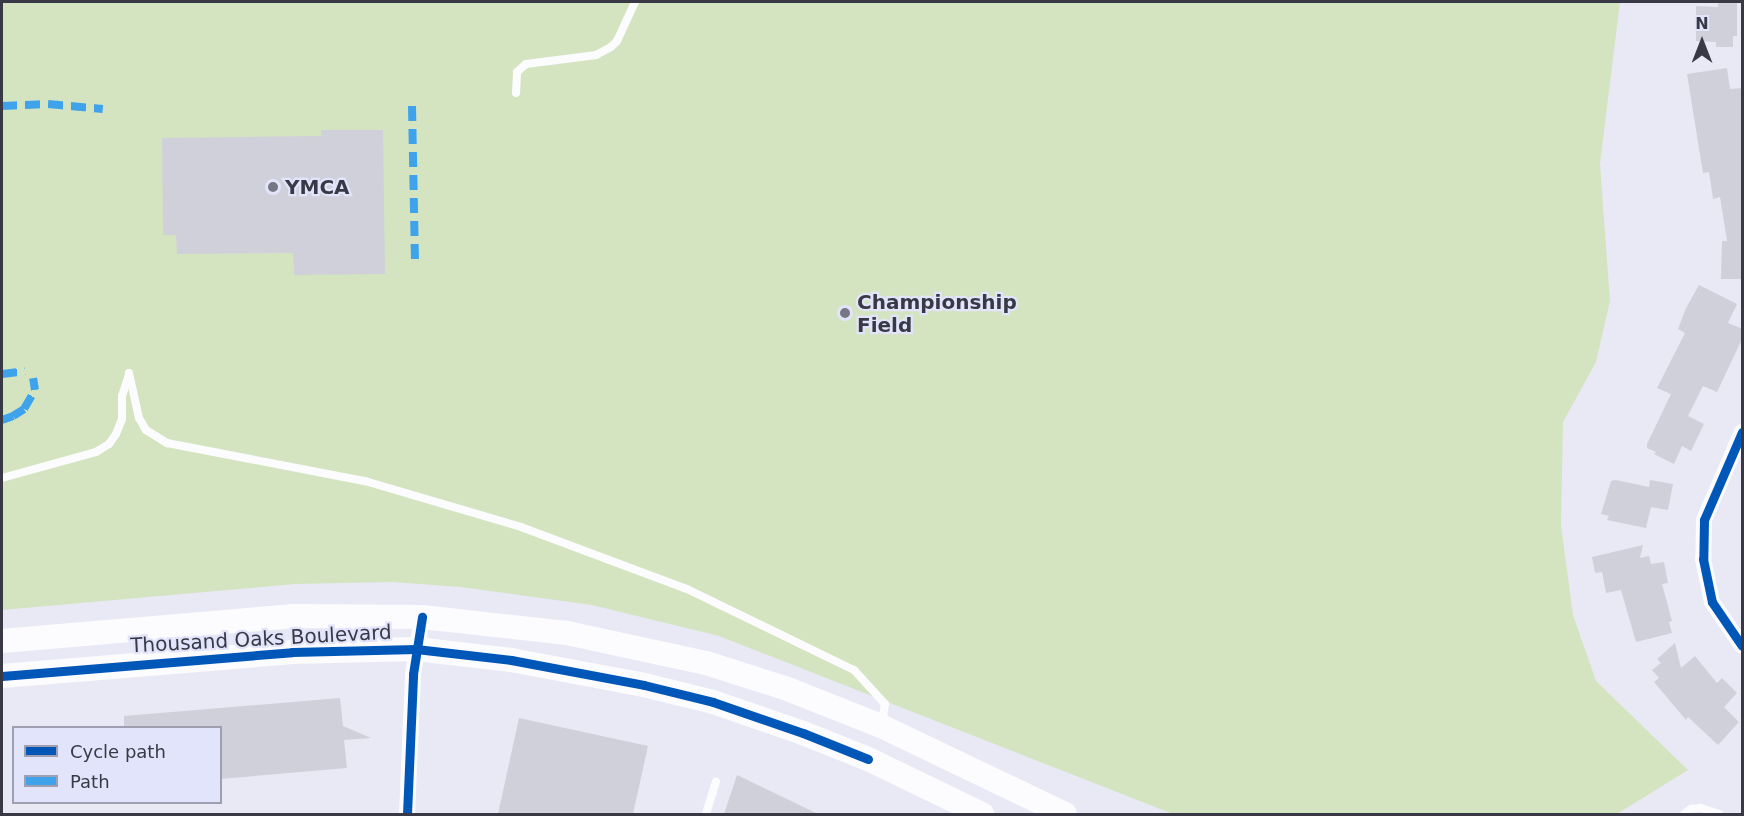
<!DOCTYPE html>
<style>
body{margin:0}
#map{position:relative;width:1744px;height:816px;overflow:hidden;background:#e8e9f5;font-family:"DejaVu Sans",sans-serif}
div>[style]{position:absolute}
.green>*{inset:0;background:#d4e4c0}
.building>*{inset:0;background:#cfd0da}
.service>*{height:8px;margin:-4px;padding:0 4px;transform-origin:4px;border-radius:4px;background:#fcfcfe}
.minor>*{height:16px;margin:-8px;padding:0 8px;transform-origin:8px;border-radius:8px;background:#fcfcfe}
.secondary>*{height:24px;margin:-12px;padding:0 12px;transform-origin:12px;border-radius:12px;background:#fcfcfe}
.quiet>*{height:8px;margin-top:-4px;transform-origin:0;background:repeating-linear-gradient(90deg,#3fa3ec 0 15px,transparent 0 23px)}
.cycleway>*{height:9px;margin:-4.5px;padding:0 4.5px;transform-origin:4.5px;border-radius:4.5px;background:#0057b8}
.dots>*{width:16px;height:16px;translate:-50% -50%;box-sizing:border-box;border:3px solid #e2e4fb;border-radius:50%}
span{translate:-50% -50%;white-space:nowrap;text-align:center;line-height:1.15;-webkit-text-stroke:4.5px #e2e4fb;paint-order:stroke}
.poi-label{font-size:20px;color:#383944;font-weight:700}
.left{translate:0 -50%;text-align:left}
.street-label{font-size:20px;color:#383944}
.frame{position:absolute;inset:0;border:3px solid #383944;pointer-events:none}
.legend{position:absolute;left:12px;top:726px;width:210px;height:78px;box-sizing:border-box;background:#e2e4fb;border:2px solid #9ea0b2;margin:0;padding:8px 10px;list-style:none;font-size:18px;color:#383944}
.legend li{display:flex;align-items:center;gap:12px;height:30px}
.legend b{width:30px;border:2px solid #9ea0b2}
.north{position:absolute;left:1672px;top:12px;width:60px;height:60px;-webkit-text-stroke:4px #e2e4fb;paint-order:stroke;rotate:0deg;font-size:16px;font-weight:700;line-height:24px;text-align:center;color:#383944}
.north::after{content:'';display:block;margin:auto;width:21px;height:27px;background:#383944;clip-path:polygon(50% 0,100% 100%,50% 72%,0 100%)}
</style>
<div id="map">
<div class="green">
<i style="clip-path:polygon(2px 2px,1620px 2px,1600px 164px,1610px 301px,1596px 362px,1563px 422px,1561px 525px,1573px 615px,1596px 681px,1688px 770px,1617px 814px,1173px 814px,719px 636px,592px 605px,460px 587px,392px 582px,295px 584px,2px 610px)"></i>
</div>
<div class="building">
<i style="clip-path:polygon(1718px 2px,1737px 2px,1737px 36px,1733px 36px,1733px 47px,1716px 47px,1716px 42px,1696px 41px,1696px 6px,1718px 7px)"></i>
<i style="clip-path:polygon(1727px 68px,1730px 89px,1743px 88px,1743px 279px,1721px 279px,1722px 241px,1727px 241px,1720px 197px,1713px 199px,1709px 172px,1703px 173px,1687px 74px)"></i>
<i style="clip-path:polygon(321px 130px,383px 130px,385px 274px,294px 275px,293px 253px,177px 254px,176px 235px,163px 235px,162px 138px,321px 136px)"></i>
<i style="clip-path:polygon(1699px 285px,1737px 304px,1728px 323px,1743px 329px,1743px 337px,1717px 392px,1703px 386px,1688px 416px,1704px 424px,1691px 451px,1682px 446px,1674px 464px,1654px 454px,1656px 452px,1647px 448px,1647px 444px,1671px 394px,1657px 388px,1685px 333px,1678px 329px,1686px 308px)"></i>
<i style="clip-path:polygon(1616px 480px,1649px 487px,1650px 480px,1673px 484px,1668px 510px,1651px 507px,1646px 528px,1607px 520px,1609px 516px,1601px 514px,1611px 481px)"></i>
<i style="clip-path:polygon(1643px 545px,1640px 558px,1649px 556px,1651px 564px,1664px 562px,1668px 583px,1662px 584px,1672px 621px,1669px 622px,1672px 633px,1636px 642px,1621px 590px,1606px 593px,1602px 572px,1595px 573px,1592px 557px)"></i>
<i style="clip-path:polygon(1675px 643px,1681px 668px,1695px 656px,1717px 683px,1722px 678px,1737px 693px,1724px 707px,1739px 722px,1718px 745px,1688px 717px,1686px 720px,1654px 682px,1659px 678px,1652px 670px,1661px 663px,1657px 659px)"></i>
<i style="clip-path:polygon(340px 698px,343px 726px,371px 738px,344px 740px,347px 768px,220px 779px,220px 728px,124px 728px,124px 716px)"></i>
<i style="clip-path:polygon(519px 718px,648px 746px,633px 814px,498px 814px)"></i>
<i style="clip-path:polygon(737px 775px,818px 814px,724px 814px)"></i>
</div>
<div class="service">
<i style="left:516px;top:93px;width:21px;rotate:-87deg"></i>
<i style="left:517px;top:72px;width:12px;rotate:-42deg"></i>
<i style="left:526px;top:64px;width:71px;rotate:-7.3deg"></i>
<i style="left:596px;top:55px;width:17px;rotate:-28deg"></i>
<i style="left:611px;top:47px;width:8px;rotate:-45deg"></i>
<i style="left:617px;top:41px;width:43px;rotate:-65.2deg"></i>
<i style="left:129px;top:373px;width:46px;rotate:77.5deg"></i>
<i style="left:139px;top:418px;width:14px;rotate:60deg"></i>
<i style="left:146px;top:430px;width:25px;rotate:32deg"></i>
<i style="left:167px;top:443px;width:202px;rotate:10.9deg"></i>
<i style="left:365px;top:481px;width:163px;rotate:16.4deg"></i>
<i style="left:521px;top:527px;width:177px;rotate:20.5deg"></i>
<i style="left:687px;top:589px;width:186px;rotate:25.9deg"></i>
<i style="left:854px;top:670px;width:46px;rotate:47.6deg"></i>
<i style="left:885px;top:704px;width:19px;rotate:99deg"></i>
<i style="left:2px;top:478px;width:98px;rotate:-15.5deg"></i>
<i style="left:96px;top:452px;width:15px;rotate:-32deg"></i>
<i style="left:109px;top:444px;width:12px;rotate:-55deg"></i>
<i style="left:116px;top:434px;width:16px;rotate:-68deg"></i>
<i style="left:122px;top:419px;width:23px;rotate:-90deg"></i>
<i style="left:122px;top:396px;width:23px;rotate:-72deg"></i>
<i style="left:706px;top:814px;width:34px;rotate:-73deg"></i>
<i style="left:1684px;top:814px;width:9px;rotate:-36deg"></i>
<i style="left:1691px;top:809px;width:10px;rotate:-6deg"></i>
<i style="left:1701px;top:808px;width:19px;rotate:18deg"></i>
</div>
<div class="minor">
<i style="left:1742px;top:432px;width:96px;rotate:113.4deg"></i>
<i style="left:1704px;top:520px;width:39px;rotate:91deg"></i>
<i style="left:1703px;top:559px;width:44px;rotate:78.2deg"></i>
<i style="left:1712px;top:602px;width:53px;rotate:55.7deg"></i>
<i style="left:407px;top:814px;width:140px;rotate:-87.5deg"></i>
<i style="left:413px;top:674px;width:58px;rotate:-81deg"></i>
</div>
<div class="secondary">
<i style="left:2px;top:641px;width:293px;rotate:-4.9deg"></i>
<i style="left:294px;top:616px;width:128px;rotate:0.4deg"></i>
<i style="left:422px;top:617px;width:146px;rotate:6.3deg"></i>
<i style="left:567px;top:633px;width:142px;rotate:12.2deg"></i>
<i style="left:706px;top:663px;width:83px;rotate:17.6deg"></i>
<i style="left:785px;top:688px;width:103px;rotate:21.6deg"></i>
<i style="left:881px;top:726px;width:204px;rotate:25.6deg"></i>
<i style="left:2px;top:676px;width:291px;rotate:-4.7deg"></i>
<i style="left:292px;top:652px;width:124px;rotate:-1.4deg"></i>
<i style="left:416px;top:649px;width:96px;rotate:6.6deg"></i>
<i style="left:511px;top:660px;width:135px;rotate:10.6deg"></i>
<i style="left:644px;top:685px;width:71px;rotate:13.8deg"></i>
<i style="left:713px;top:702px;width:95px;rotate:19deg"></i>
<i style="left:803px;top:733px;width:70px;rotate:21.8deg"></i>
<i style="left:868px;top:759px;width:127px;rotate:25.8deg"></i>
</div>
<div class="quiet">
<i style="left:2px;top:106px;width:46px;rotate:-2.5deg"></i>
<i style="left:48px;top:104px;width:55px;rotate:5.2deg"></i>
<i style="left:412px;top:106px;width:158px;rotate:88.9deg"></i>
<i style="left:2px;top:374px;width:23px;rotate:-7deg"></i>
<i style="left:2px;top:420px;width:12px;rotate:-20deg"></i>
<i style="left:13px;top:416px;width:13px;rotate:-32deg"></i>
<i style="left:24px;top:409px;width:22px;rotate:-60deg"></i>
<i style="left:35px;top:390px;width:12px;rotate:-99deg"></i>
</div>
<div class="cycleway">
<i style="left:1742px;top:432px;width:96px;rotate:113.4deg"></i>
<i style="left:1704px;top:520px;width:39px;rotate:91deg"></i>
<i style="left:1703px;top:559px;width:44px;rotate:78.2deg"></i>
<i style="left:1712px;top:602px;width:53px;rotate:55.7deg"></i>
<i style="left:2px;top:676px;width:291px;rotate:-4.7deg"></i>
<i style="left:292px;top:652px;width:124px;rotate:-1.4deg"></i>
<i style="left:416px;top:649px;width:96px;rotate:6.6deg"></i>
<i style="left:511px;top:660px;width:135px;rotate:10.6deg"></i>
<i style="left:644px;top:685px;width:71px;rotate:13.8deg"></i>
<i style="left:713px;top:702px;width:95px;rotate:19deg"></i>
<i style="left:803px;top:733px;width:70px;rotate:21.8deg"></i>
<i style="left:407px;top:814px;width:140px;rotate:-87.5deg"></i>
<i style="left:413px;top:674px;width:58px;rotate:-81deg"></i>
</div>
<div class="dots">
<i style="left:273px;top:187px;background:#767782"></i>
<i style="left:845px;top:313px;background:#767782"></i>
</div>
<div class="poi-label">
<span class="left" style="left:285px;top:187px">YMCA</span>
<span class="left" style="left:857px;top:314px">Championship<br>Field</span>
</div>
<div class="street-label">
<span style="left:261px;top:639px;rotate:-3deg">Thousand Oaks Boulevard</span>
</div>
<div class="frame"></div>
<ul class="legend">
<li><b style="height:8px;background:#0057b8"></b>Cycle path</li>
<li><b style="height:8px;background:#3fa3ec"></b>Path</li>
</ul>
<div class="north">N</div>
</div>
